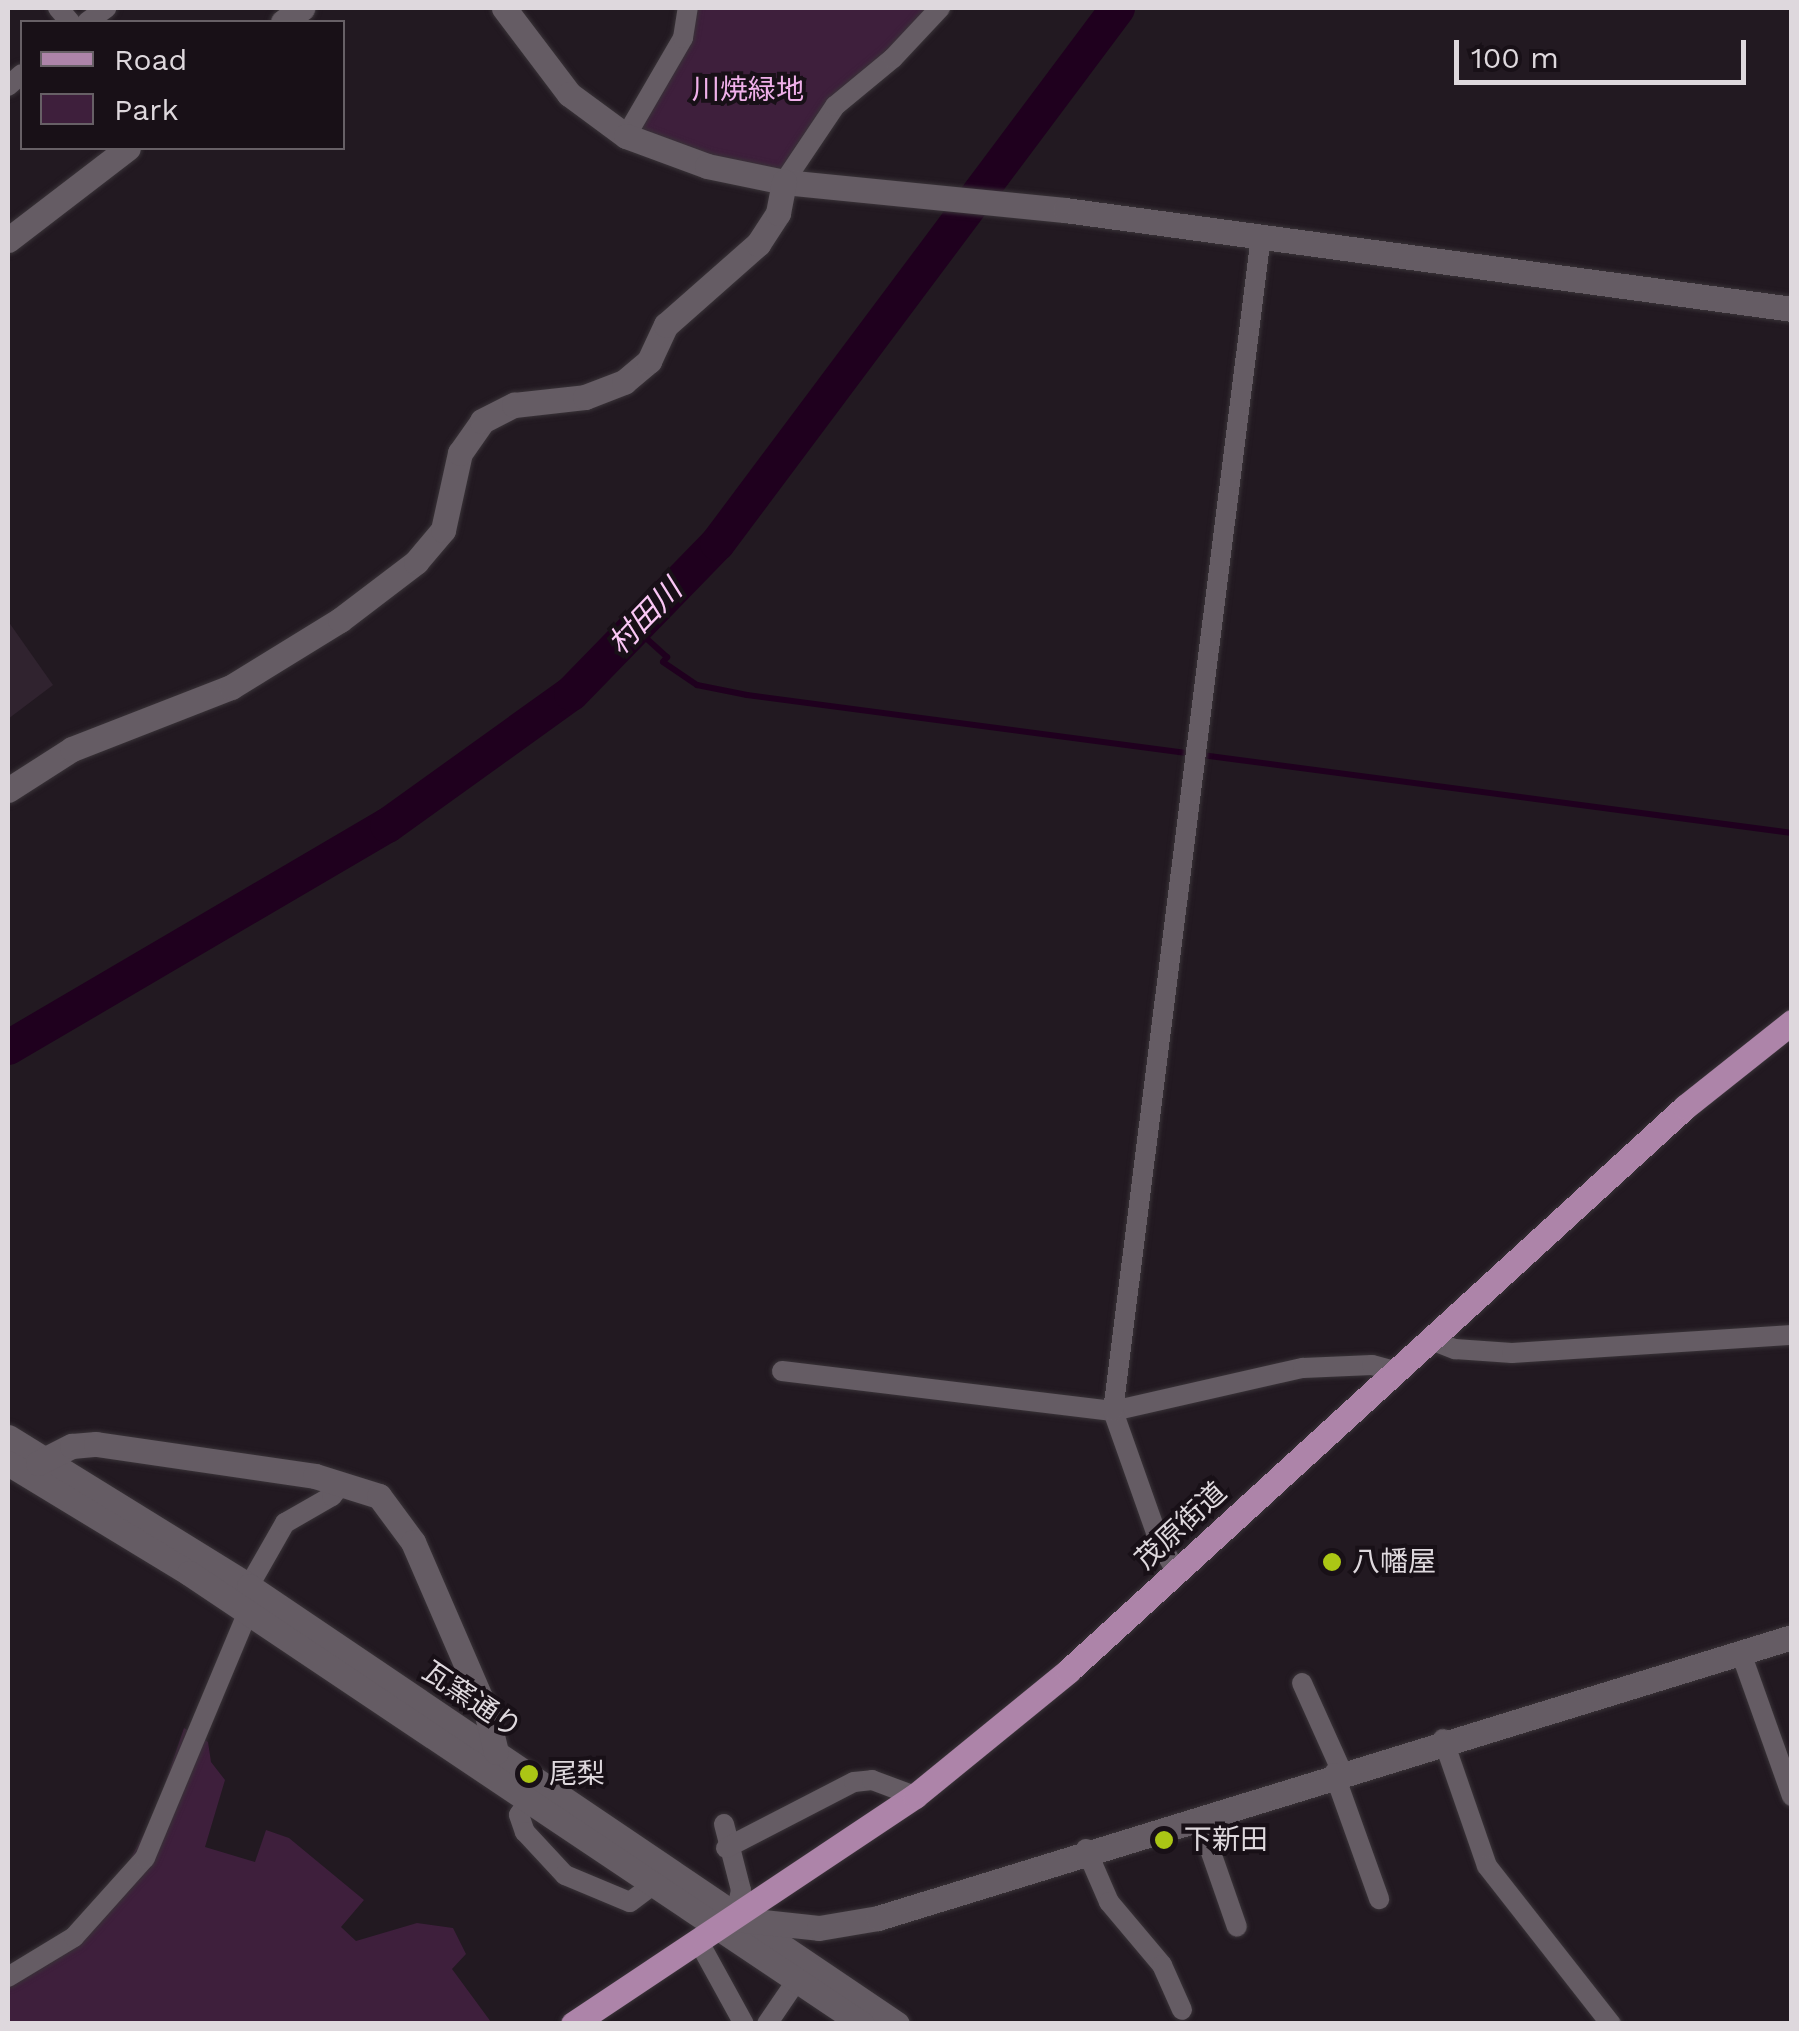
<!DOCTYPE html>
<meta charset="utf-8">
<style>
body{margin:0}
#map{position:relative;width:1799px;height:2031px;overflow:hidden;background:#221921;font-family:"Work Sans","Noto Sans JP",sans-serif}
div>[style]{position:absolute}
.built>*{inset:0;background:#30232f}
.green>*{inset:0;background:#3e1f3c}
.stream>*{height:6px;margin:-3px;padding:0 3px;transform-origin:3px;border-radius:3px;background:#1f001e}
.river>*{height:35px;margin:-17.5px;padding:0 17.5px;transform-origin:17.5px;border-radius:17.5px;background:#1f001e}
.roads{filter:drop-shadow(0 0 2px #393338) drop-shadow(0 0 2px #393338)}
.minor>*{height:20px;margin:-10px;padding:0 10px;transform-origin:10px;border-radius:10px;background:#655c64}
.tertiary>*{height:25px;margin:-12.5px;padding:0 12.5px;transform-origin:12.5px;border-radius:12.5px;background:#655c64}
.primary>*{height:25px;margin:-12.5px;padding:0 12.5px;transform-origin:12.5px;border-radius:12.5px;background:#ad84a9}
.dots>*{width:28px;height:28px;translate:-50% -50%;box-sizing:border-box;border:5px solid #181017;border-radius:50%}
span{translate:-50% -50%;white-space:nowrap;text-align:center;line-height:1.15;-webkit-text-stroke:8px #181017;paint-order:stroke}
.park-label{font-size:28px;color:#f0b0ea}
.street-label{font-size:28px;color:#ded8dd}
.poi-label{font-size:28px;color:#ded8dd}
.left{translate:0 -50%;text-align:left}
.water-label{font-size:30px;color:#fac7f5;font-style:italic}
.frame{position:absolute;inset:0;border:10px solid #ded8dd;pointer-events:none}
.legend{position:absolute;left:20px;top:20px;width:325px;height:130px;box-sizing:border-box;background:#181017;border:2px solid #676066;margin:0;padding:12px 18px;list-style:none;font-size:30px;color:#ded8dd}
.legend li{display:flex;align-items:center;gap:20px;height:50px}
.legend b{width:50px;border:2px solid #676066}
.scale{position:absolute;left:1454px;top:40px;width:292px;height:45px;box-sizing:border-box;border:5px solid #ded8dd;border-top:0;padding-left:12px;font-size:30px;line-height:35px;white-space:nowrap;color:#ded8dd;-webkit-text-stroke:8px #181017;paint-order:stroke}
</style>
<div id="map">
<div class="built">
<i style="clip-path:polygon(8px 621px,53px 685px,8px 719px)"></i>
</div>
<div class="green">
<i style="clip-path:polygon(688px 8px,940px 8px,835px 106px,784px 182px,626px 136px)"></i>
<i style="clip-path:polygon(184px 1728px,208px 1742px,211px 1762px,225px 1780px,205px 1847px,255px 1862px,266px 1830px,289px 1838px,364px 1900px,341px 1927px,356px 1941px,417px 1923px,453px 1928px,466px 1954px,452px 1969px,491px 2022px,8px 2024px,8px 1966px,60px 1938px,125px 1869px,155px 1813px)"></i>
</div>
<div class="stream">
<i style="left:636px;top:629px;width:42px;rotate:42.1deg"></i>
<i style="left:667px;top:657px;width:6px;rotate:129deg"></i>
<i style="left:663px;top:662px;width:41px;rotate:34.1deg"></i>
<i style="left:697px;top:685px;width:51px;rotate:11.3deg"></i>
<i style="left:747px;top:695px;width:1054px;rotate:7.52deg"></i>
</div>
<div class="river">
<i style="left:8px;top:1047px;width:439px;rotate:-30.4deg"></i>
<i style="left:387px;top:825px;width:226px;rotate:-35.7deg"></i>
<i style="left:571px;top:693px;width:209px;rotate:-45.8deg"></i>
<i style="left:717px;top:543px;width:668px;rotate:-53.22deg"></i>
</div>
<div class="roads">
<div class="minor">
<i style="left:58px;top:8px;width:18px;rotate:49deg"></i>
<i style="left:87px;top:22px;width:24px;rotate:-36deg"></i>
<i style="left:8px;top:86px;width:18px;rotate:-41deg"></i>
<i style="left:626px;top:136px;width:113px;rotate:-59.8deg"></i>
<i style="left:683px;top:38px;width:30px;rotate:-81deg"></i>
<i style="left:784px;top:182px;width:92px;rotate:-56.1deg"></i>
<i style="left:835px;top:106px;width:75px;rotate:-39.6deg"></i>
<i style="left:893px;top:58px;width:69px;rotate:-46.8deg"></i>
<i style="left:1431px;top:1340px;width:26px;rotate:21deg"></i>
<i style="left:1455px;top:1349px;width:57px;rotate:4deg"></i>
<i style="left:1512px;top:1353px;width:281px;rotate:-3.7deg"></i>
<i style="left:782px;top:1371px;width:333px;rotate:6.9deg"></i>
<i style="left:1113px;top:1411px;width:195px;rotate:-12.8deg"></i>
<i style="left:1303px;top:1368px;width:69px;rotate:-2.5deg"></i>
<i style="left:1372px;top:1365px;width:23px;rotate:15deg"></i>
<i style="left:1176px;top:1571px;width:34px;rotate:-120deg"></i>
<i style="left:1159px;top:1541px;width:138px;rotate:-109.5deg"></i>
<i style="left:1113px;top:1411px;width:1184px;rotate:-82.82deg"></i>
<i style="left:249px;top:1586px;width:73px;rotate:-60.3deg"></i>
<i style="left:285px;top:1523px;width:54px;rotate:-29.9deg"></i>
<i style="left:332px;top:1496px;width:16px;rotate:-52deg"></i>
<i style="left:1741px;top:1653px;width:152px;rotate:70.4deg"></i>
<i style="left:1302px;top:1683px;width:98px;rotate:65.8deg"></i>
<i style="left:1443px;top:1739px;width:134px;rotate:70.9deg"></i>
<i style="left:1487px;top:1866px;width:201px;rotate:51.9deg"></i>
<i style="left:1334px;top:1773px;width:134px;rotate:70.3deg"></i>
<i style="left:529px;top:1801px;width:17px;rotate:126deg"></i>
<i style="left:519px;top:1815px;width:18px;rotate:71deg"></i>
<i style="left:525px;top:1832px;width:59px;rotate:47.1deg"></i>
<i style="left:565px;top:1875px;width:70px;rotate:22.6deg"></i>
<i style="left:630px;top:1902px;width:25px;rotate:-37deg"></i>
<i style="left:1199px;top:1818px;width:115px;rotate:70.8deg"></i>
<i style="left:724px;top:1824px;width:68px;rotate:75.6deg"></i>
<i style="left:741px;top:1890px;width:30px;rotate:102deg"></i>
<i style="left:726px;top:1848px;width:144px;rotate:-27.3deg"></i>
<i style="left:854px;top:1782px;width:18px;rotate:-6deg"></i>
<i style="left:872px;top:1780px;width:46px;rotate:20.4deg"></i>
<i style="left:1086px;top:1849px;width:58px;rotate:66.5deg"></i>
<i style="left:1109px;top:1902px;width:82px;rotate:49.9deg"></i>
<i style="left:1162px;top:1965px;width:49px;rotate:66deg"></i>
<i style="left:700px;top:1944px;width:91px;rotate:61.2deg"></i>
<i style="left:8px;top:1977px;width:77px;rotate:-31.2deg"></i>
<i style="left:74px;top:1937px;width:106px;rotate:-48.1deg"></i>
<i style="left:145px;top:1858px;width:264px;rotate:-67.3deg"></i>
<i style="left:767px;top:2024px;width:53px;rotate:-55.7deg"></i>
</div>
<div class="tertiary">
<i style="left:504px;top:8px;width:108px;rotate:52.9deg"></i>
<i style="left:569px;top:94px;width:71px;rotate:36.4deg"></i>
<i style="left:626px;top:136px;width:86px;rotate:20.3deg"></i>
<i style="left:707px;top:166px;width:79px;rotate:11.7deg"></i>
<i style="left:784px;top:182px;width:282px;rotate:5.7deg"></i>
<i style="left:1065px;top:210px;width:734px;rotate:7.75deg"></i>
<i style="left:283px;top:22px;width:24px;rotate:-36deg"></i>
<i style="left:8px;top:240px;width:151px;rotate:-37.5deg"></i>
<i style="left:8px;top:790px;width:76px;rotate:-32.6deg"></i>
<i style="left:72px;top:749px;width:171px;rotate:-21.3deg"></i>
<i style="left:231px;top:687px;width:128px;rotate:-31.6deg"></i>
<i style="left:340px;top:620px;width:96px;rotate:-37.3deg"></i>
<i style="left:416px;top:562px;width:42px;rotate:-49.8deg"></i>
<i style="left:443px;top:530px;width:79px;rotate:-77.6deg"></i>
<i style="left:460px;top:453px;width:39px;rotate:-55deg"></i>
<i style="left:482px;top:421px;width:36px;rotate:-27deg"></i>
<i style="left:514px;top:405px;width:71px;rotate:-6.4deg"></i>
<i style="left:585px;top:397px;width:42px;rotate:-21deg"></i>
<i style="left:624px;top:382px;width:33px;rotate:-40deg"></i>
<i style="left:649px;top:361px;width:40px;rotate:-65deg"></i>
<i style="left:666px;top:325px;width:123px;rotate:-41.4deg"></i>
<i style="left:758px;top:244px;width:37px;rotate:-57deg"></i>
<i style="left:778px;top:213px;width:32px;rotate:-79deg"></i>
<i style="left:8px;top:1437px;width:283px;rotate:31.7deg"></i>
<i style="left:249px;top:1586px;width:782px;rotate:34.06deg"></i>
<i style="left:8px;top:1463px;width:212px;rotate:31.3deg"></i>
<i style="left:189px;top:1573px;width:810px;rotate:33.83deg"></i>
<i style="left:38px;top:1463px;width:38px;rotate:-27deg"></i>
<i style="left:72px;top:1446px;width:24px;rotate:-5deg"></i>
<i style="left:96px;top:1444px;width:221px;rotate:8.3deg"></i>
<i style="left:315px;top:1476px;width:67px;rotate:17.4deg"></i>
<i style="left:379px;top:1496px;width:57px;rotate:53.5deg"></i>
<i style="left:413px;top:1542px;width:184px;rotate:66.6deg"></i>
<i style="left:486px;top:1711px;width:42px;rotate:76.3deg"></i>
<i style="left:735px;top:1919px;width:84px;rotate:6.1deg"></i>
<i style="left:819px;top:1928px;width:60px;rotate:-9.6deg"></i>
<i style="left:878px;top:1918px;width:956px;rotate:-17.09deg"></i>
</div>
<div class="primary">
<i style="left:573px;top:2024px;width:411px;rotate:-33.7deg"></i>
<i style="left:915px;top:1796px;width:198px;rotate:-39.2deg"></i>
<i style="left:1068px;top:1671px;width:836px;rotate:-42.43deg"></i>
<i style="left:1685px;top:1107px;width:137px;rotate:-38.5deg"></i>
</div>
</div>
<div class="dots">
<i style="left:1332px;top:1562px;background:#abc615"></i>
<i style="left:529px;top:1774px;background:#abc615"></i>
<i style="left:1164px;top:1840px;background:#abc615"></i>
</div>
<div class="park-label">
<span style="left:748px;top:90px">川焼緑地</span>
</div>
<div class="street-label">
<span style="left:1181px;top:1526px;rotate:-43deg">茂原街道</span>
<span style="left:472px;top:1700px;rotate:34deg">瓦窯通り</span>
</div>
<div class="poi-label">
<span class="left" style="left:1352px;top:1562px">八幡屋</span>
<span class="left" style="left:549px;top:1774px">尾梨</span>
<span class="left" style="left:1184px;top:1840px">下新田</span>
</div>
<div class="water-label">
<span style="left:645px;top:617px;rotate:-46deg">村田川</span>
</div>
<div class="frame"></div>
<ul class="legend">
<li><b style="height:12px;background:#ad84a9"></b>Road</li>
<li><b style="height:28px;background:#3e1f3c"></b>Park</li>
</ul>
<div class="scale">100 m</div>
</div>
